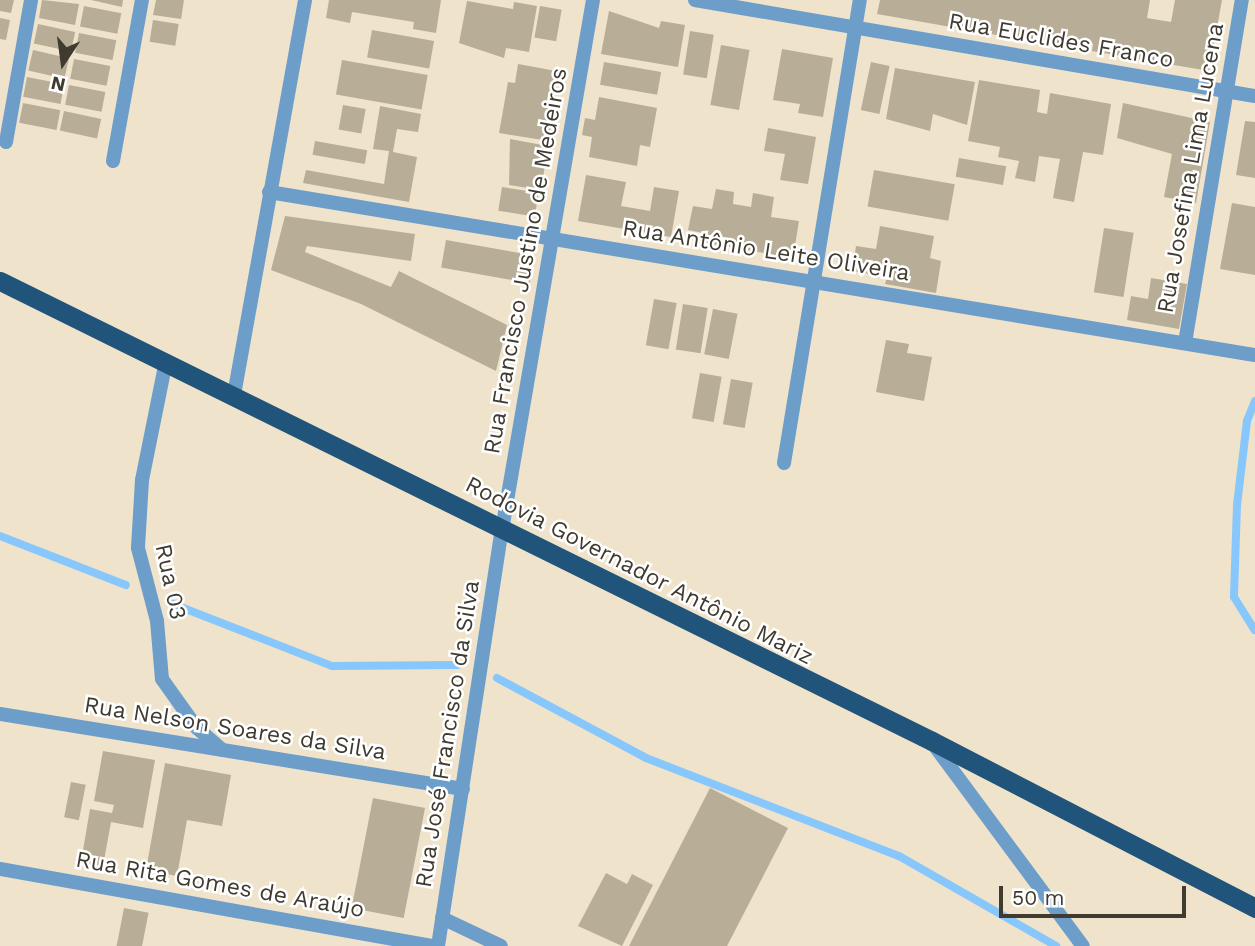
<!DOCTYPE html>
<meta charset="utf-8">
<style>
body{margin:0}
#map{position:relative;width:1255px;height:946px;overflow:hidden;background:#efe3cb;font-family:"Work Sans",sans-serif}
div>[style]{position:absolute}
.stream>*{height:8px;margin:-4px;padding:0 4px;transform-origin:4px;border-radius:4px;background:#88c7fc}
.building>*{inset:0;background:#b8ad96;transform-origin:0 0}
.minor>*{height:14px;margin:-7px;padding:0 7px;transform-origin:7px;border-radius:7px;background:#6c9ec9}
.trunk>*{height:19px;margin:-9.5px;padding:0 9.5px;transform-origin:9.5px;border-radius:9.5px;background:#20547a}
span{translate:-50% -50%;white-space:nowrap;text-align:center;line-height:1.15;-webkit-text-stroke:5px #fff;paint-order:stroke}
.street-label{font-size:23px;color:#3f3b31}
.north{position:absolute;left:28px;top:28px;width:70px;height:70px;-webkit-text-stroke:5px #fff;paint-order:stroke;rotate:193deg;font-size:19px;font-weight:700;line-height:28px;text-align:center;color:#3f3b31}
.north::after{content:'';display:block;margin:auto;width:24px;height:32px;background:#3f3b31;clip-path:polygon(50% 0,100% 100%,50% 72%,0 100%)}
.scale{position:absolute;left:999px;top:886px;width:187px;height:32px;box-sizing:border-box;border:4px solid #3f3b31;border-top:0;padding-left:9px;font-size:21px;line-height:24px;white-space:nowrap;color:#3f3b31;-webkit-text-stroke:5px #fff;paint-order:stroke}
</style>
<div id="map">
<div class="stream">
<i style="left:1255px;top:401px;width:22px;rotate:112deg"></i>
<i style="left:1247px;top:421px;width:85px;rotate:96.8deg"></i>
<i style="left:1237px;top:505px;width:92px;rotate:91.9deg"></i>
<i style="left:1234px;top:597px;width:39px;rotate:58deg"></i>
<i style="left:0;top:536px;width:135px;rotate:21.3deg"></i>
<i style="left:173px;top:604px;width:171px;rotate:21.3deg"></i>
<i style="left:332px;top:666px;width:126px;rotate:-0.5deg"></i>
<i style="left:497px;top:678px;width:169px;rotate:28.2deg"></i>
<i style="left:646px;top:758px;width:271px;rotate:21.2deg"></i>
<i style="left:899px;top:856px;width:181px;rotate:29.8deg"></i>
</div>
<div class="building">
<i style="clip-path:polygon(0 0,14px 0,11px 13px,0 11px)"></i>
<i style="clip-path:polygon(42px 0,79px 4px,75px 25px,39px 18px)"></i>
<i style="clip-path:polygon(91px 0,123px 0,122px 7px)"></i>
<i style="clip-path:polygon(156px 0,184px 0,181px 19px,153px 15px)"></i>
<i style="clip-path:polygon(329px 0,441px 0,436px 33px,413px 29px,414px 22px,352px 12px,350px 23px,326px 18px)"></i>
<i style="clip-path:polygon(880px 0,1150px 0,1147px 18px,1171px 22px,1175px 0,1222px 0,1209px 71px,1092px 51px,1093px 44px,1067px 40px,1065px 47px,877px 14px)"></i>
<i style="clip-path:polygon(467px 1px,513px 9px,514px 2px,537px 6px,529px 52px,506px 48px,504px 58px,459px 43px)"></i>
<i style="left:84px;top:6px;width:38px;height:21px;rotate:11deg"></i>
<i style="left:540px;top:6px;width:22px;height:32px;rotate:10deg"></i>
<i style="clip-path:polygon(609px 11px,659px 28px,661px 21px,685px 25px,678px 67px,601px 54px)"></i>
<i style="clip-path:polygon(0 18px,10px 20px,6px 40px,0 39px)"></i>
<i style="left:153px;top:20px;width:26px;height:22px;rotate:9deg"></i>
<i style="left:38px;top:24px;width:38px;height:20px;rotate:12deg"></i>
<i style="left:372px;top:30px;width:63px;height:28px;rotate:10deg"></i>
<i style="left:690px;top:31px;width:24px;height:44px;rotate:9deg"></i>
<i style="left:79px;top:33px;width:38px;height:20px;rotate:11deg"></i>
<i style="left:721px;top:45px;width:29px;height:61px;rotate:10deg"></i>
<i style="clip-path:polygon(782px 49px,833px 58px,823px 117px,798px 113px,800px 104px,773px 100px)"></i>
<i style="left:33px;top:50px;width:37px;height:21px;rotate:13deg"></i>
<i style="left:74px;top:59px;width:37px;height:20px;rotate:11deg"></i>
<i style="left:342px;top:60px;width:87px;height:35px;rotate:10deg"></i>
<i style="left:604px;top:62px;width:58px;height:23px;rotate:10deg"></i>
<i style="left:871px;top:62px;width:19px;height:49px;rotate:12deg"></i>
<i style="clip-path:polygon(518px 64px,556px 71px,549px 141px,499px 133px,508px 82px,515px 83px)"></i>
<i style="clip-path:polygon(895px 68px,975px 82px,967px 125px,933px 114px,930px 131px,886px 119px)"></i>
<i style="left:27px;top:77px;width:38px;height:20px;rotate:11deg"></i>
<i style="clip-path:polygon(979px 80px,1040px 90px,1037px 112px,1047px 114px,1050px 93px,1111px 104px,1103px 155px,1083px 152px,1074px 202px,1053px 198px,1060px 159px,1039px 156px,1035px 182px,1015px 178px,1019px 161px,998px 157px,1000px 147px,968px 141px)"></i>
<i style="left:69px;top:85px;width:37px;height:20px;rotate:11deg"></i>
<i style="clip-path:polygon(599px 97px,657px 108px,650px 147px,640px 145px,637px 166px,589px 157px,592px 137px,582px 135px,585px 118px,595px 120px)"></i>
<i style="left:23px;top:103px;width:38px;height:20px;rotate:11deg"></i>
<i style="clip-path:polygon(1123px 103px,1210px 122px,1196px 203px,1164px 197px,1172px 154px,1117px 138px)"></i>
<i style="left:343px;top:105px;width:23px;height:25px;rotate:10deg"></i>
<i style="clip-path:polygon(380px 106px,421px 114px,418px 132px,397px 129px,393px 152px,417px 157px,409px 202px,303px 183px,306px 170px,384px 184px,389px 151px,373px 149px)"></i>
<i style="left:64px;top:111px;width:38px;height:20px;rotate:12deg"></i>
<i style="clip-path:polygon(1245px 121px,1255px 122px,1255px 178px,1236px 175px)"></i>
<i style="clip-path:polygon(768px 128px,816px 137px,808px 184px,780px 180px,785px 154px,764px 151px)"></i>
<i style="clip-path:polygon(510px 139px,548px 146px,541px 190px,509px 185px)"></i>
<i style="left:315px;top:141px;width:53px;height:14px;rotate:10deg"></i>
<i style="left:959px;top:158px;width:48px;height:19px;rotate:10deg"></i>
<i style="left:874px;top:170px;width:82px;height:37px;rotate:10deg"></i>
<i style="clip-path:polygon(586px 175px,626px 182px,621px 206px,650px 211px,654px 187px,679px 191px,671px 237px,578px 221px)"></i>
<i style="left:502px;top:187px;width:37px;height:24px;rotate:9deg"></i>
<i style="clip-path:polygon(716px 189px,734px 192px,733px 204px,751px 207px,753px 193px,774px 197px,771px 217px,799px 221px,793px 258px,706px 243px,708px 234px,688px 230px,693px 206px,712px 209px)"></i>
<i style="clip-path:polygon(1232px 203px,1255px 207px,1255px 275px,1220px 269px)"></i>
<i style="clip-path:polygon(285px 216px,415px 234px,411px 261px,307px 246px,305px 252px,391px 287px,399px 271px,507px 325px,496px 371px,361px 304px,271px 270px)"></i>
<i style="clip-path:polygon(880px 226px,934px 236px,930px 258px,941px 261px,936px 293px,885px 284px,887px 277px,852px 271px,856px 246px,876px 249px)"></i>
<i style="left:1104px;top:228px;width:30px;height:65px;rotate:9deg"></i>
<i style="left:446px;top:240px;width:90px;height:28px;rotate:10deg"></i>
<i style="clip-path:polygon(1151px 278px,1187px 284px,1179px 329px,1127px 320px,1131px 296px,1148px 299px)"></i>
<i style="left:654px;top:299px;width:23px;height:47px;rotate:10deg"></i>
<i style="left:683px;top:304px;width:25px;height:46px;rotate:9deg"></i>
<i style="left:713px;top:309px;width:25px;height:46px;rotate:11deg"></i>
<i style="clip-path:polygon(886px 340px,909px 344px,907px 353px,932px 357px,924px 401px,876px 392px)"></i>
<i style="left:700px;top:373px;width:22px;height:46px;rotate:10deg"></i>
<i style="left:731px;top:379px;width:22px;height:46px;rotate:10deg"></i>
<i style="clip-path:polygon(103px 751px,155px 760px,143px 828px,111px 822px,103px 866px,81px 862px,90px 809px,112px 813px,114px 805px,94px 801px)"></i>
<i style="clip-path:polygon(165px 763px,231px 775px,222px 826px,187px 820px,177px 876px,146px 870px)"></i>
<i style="left:71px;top:782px;width:15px;height:36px;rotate:11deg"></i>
<i style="clip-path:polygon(710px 788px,788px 828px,727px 946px,629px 946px)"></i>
<i style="left:373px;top:798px;width:53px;height:112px;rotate:11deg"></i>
<i style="clip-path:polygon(606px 873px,627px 884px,632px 874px,653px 885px,622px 946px,578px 926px)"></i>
<i style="left:124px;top:908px;width:25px;height:39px;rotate:11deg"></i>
</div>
<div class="minor">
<i style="left:695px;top:0;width:568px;rotate:9.73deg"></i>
<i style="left:6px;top:142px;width:144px;rotate:-80deg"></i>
<i style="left:113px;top:161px;width:164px;rotate:-79.8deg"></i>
<i style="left:269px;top:192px;width:999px;rotate:9.39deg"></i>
<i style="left:1185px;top:343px;width:348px;rotate:-80.6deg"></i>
<i style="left:166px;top:361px;width:121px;rotate:101.4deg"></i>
<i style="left:142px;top:480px;width:68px;rotate:93.4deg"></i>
<i style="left:138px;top:548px;width:75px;rotate:75.4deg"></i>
<i style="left:157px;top:621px;width:58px;rotate:85.1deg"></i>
<i style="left:162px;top:679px;width:60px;rotate:54.5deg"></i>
<i style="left:197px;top:728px;width:33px;rotate:41deg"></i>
<i style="left:234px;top:395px;width:401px;rotate:-79.8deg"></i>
<i style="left:784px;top:463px;width:469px;rotate:-80.7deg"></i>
<i style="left:0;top:714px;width:469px;rotate:9.2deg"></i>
<i style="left:934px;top:745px;width:250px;rotate:53.5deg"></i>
<i style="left:0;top:869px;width:440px;rotate:10.1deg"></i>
<i style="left:442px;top:918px;width:65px;rotate:25.4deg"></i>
<i style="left:438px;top:946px;width:421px;rotate:-81.3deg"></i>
<i style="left:502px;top:530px;width:538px;rotate:-80.26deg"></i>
</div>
<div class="trunk">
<i style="left:0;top:281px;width:1039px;rotate:26.27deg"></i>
<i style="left:932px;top:741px;width:364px;rotate:27.3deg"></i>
</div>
<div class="street-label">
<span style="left:1061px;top:41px;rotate:10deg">Rua Euclides Franco</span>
<span style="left:1191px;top:168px;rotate:-80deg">Rua Josefina Lima Lucena</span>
<span style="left:766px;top:251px;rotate:9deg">Rua Antônio Leite Oliveira</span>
<span style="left:526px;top:261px;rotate:-80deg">Rua Francisco Justino de Medeiros</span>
<span style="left:639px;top:571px;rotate:27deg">Rodovia Governador Antônio Mariz</span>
<span style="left:170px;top:582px;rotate:78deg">Rua 03</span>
<span style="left:235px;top:729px;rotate:9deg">Rua Nelson Soares da Silva</span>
<span style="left:448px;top:734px;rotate:-81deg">Rua José Francisco da Silva</span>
<span style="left:220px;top:885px;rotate:10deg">Rua Rita Gomes de Araújo</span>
</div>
<div class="north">N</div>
<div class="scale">50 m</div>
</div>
